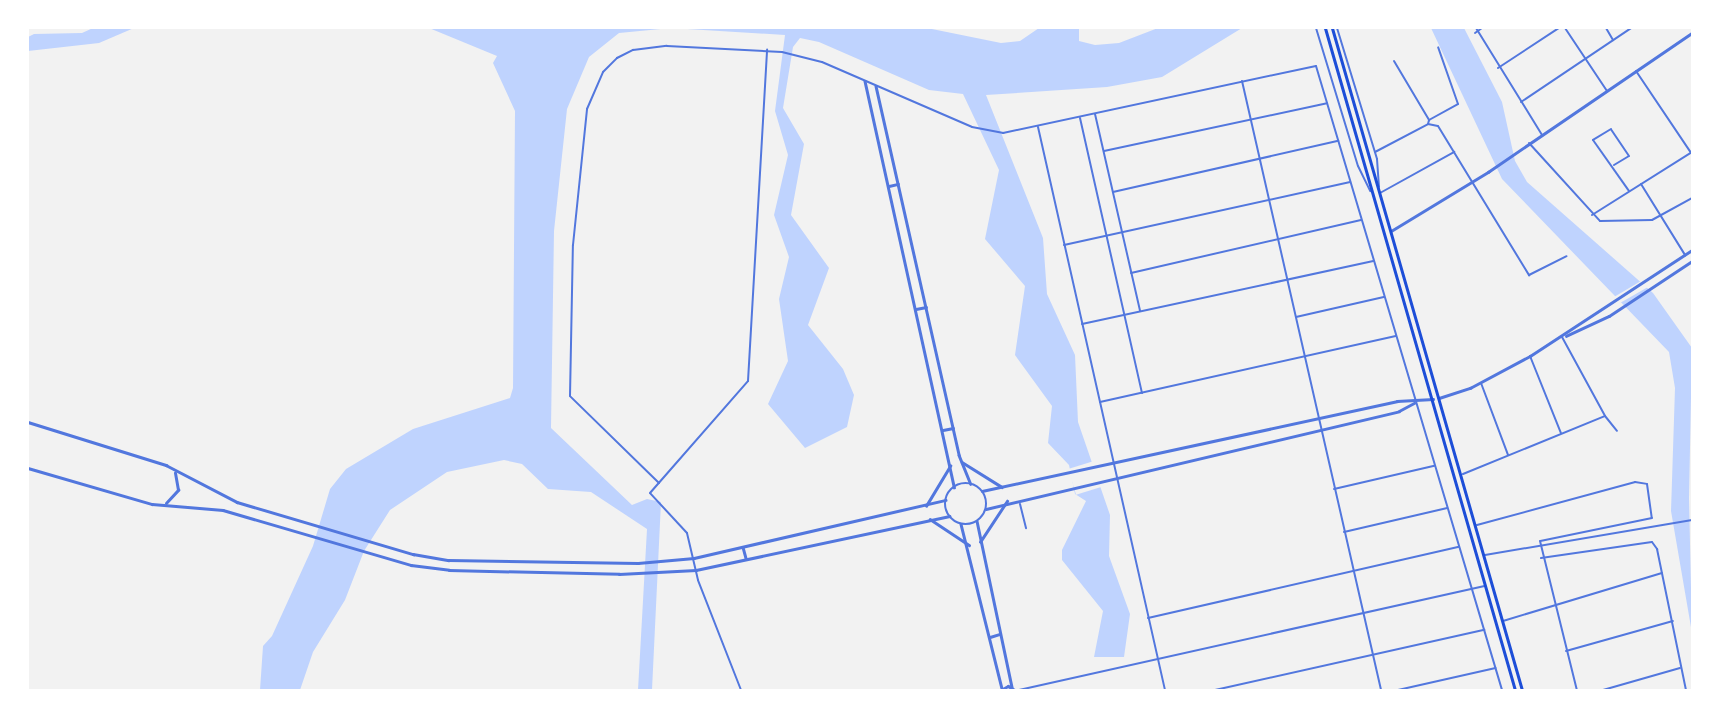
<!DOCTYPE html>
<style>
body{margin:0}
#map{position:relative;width:1720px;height:718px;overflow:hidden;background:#f2f2f2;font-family:Montserrat,sans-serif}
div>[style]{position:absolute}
.water>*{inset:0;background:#bfd3fe}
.pier>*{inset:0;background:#f2f2f2;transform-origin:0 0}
.pedestrian>*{height:2px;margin:-1px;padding:0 1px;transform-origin:1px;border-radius:1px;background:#5277de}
.minor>*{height:2px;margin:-1px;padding:0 1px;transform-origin:1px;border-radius:1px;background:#5277de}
.tertiary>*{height:2.5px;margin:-1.25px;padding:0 1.25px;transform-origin:1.25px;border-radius:1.25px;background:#5277de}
.tertiary>.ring{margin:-1.25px;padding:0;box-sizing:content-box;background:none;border:2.5px solid #5277de;border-radius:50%}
.secondary>*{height:3px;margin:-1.5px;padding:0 1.5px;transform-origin:1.5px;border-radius:1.5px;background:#1d4ed8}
span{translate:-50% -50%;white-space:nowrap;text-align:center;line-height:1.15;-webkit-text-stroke:4px #fff;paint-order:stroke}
.frame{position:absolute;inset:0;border:29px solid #fff;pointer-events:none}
</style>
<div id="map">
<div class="water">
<i style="clip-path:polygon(93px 28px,134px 28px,99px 43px,28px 51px,28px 37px,34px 34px,82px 33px)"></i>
<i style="clip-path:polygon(429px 28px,927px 28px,1001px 43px,1020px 41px,1039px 28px,1079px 28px,1079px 41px,1095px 45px,1119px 43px,1158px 28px,1242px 28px,1162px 77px,1107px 87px,986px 95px,1043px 238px,1047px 294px,1075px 355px,1078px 422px,1110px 515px,1109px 556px,1130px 614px,1124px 657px,1094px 657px,1103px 611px,1062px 560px,1062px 550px,1086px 501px,1075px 494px,1069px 465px,1048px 443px,1052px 406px,1015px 355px,1025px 286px,985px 239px,999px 170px,963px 94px,929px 90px,819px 42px,800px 38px,793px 47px,783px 108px,804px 144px,791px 215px,829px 268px,808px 325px,843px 369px,854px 395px,847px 427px,805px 448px,768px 404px,788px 361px,779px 299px,789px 257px,774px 215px,788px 155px,775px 111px,785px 35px,671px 28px,619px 33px,589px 57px,567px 109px,554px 231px,551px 428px,632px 505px,647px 499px,661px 502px,652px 690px,638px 690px,647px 529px,591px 492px,548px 489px,522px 464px,504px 460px,447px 472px,390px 510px,364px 551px,345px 600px,313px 652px,300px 690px,260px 690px,263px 646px,272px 636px,313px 546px,330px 489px,346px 469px,413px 429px,510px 398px,513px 388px,515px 111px,493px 63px,497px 56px)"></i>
<i style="clip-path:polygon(1431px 28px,1464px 28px,1502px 102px,1515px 161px,1527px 182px,1653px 293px,1692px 348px,1689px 498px,1692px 633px,1671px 511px,1675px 388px,1669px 352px,1502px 179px)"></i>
</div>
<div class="pier">
<i style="clip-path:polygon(1641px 281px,1648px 287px,1620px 303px,1614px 297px)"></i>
<i style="left:1094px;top:461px;width:27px;height:27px;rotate:73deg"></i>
</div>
<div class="pedestrian">
<i style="left:1020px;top:504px;width:25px;rotate:76deg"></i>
</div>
<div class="minor">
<i style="left:1316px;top:28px;width:144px;rotate:73.1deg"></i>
<i style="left:1358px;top:166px;width:28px;rotate:64deg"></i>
<i style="left:1337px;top:28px;width:137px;rotate:73deg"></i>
<i style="left:1377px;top:159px;width:28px;rotate:86deg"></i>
<i style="left:1476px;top:28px;width:126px;rotate:58.3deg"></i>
<i style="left:1565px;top:28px;width:76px;rotate:56.3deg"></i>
<i style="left:1606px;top:28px;width:14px;rotate:60deg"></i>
<i style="left:1475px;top:33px;width:9px;rotate:-36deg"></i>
<i style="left:1394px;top:61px;width:69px;rotate:59.3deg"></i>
<i style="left:1429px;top:120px;width:4px;rotate:104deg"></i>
<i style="left:1498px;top:68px;width:73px;rotate:-33.3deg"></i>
<i style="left:1636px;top:71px;width:99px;rotate:56.1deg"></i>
<i style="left:1242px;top:81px;width:625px;rotate:77.14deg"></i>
<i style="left:1521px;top:102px;width:133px;rotate:-33.9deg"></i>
<i style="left:1095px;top:114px;width:202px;rotate:77.1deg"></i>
<i style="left:1080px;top:118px;width:282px;rotate:77.3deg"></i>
<i style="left:1429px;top:120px;width:33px;rotate:-29deg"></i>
<i style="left:1458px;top:104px;width:60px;rotate:-109.3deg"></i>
<i style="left:1038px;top:127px;width:577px;rotate:77.29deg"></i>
<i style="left:1529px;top:143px;width:105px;rotate:47.7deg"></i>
<i style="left:1600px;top:221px;width:52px;rotate:-1.1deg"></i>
<i style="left:1652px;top:220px;width:46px;rotate:-28.8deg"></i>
<i style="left:1104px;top:151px;width:228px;rotate:-12.1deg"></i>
<i style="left:1375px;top:152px;width:60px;rotate:-27.8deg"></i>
<i style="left:1428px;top:124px;width:10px;rotate:11deg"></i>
<i style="left:1438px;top:126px;width:175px;rotate:58.6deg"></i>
<i style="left:1529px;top:275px;width:42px;rotate:-26.6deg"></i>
<i style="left:1614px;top:165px;width:17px;rotate:-31deg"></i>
<i style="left:1629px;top:156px;width:32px;rotate:-124deg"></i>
<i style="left:1611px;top:129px;width:21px;rotate:149deg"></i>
<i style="left:1593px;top:140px;width:62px;rotate:54.8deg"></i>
<i style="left:1641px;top:184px;width:84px;rotate:58.2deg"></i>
<i style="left:1113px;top:192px;width:231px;rotate:-12.8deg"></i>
<i style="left:1380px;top:193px;width:85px;rotate:-29deg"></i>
<i style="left:1592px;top:215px;width:118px;rotate:-32.2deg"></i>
<i style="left:1064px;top:245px;width:293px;rotate:-12.4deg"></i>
<i style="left:1131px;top:273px;width:236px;rotate:-13deg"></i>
<i style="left:1296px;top:317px;width:90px;rotate:-12.8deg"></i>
<i style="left:1082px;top:324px;width:298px;rotate:-12.2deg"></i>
<i style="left:1562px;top:337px;width:90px;rotate:61.4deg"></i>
<i style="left:1530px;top:356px;width:83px;rotate:68.1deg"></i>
<i style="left:1481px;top:383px;width:77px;rotate:69.4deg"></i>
<i style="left:1100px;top:402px;width:303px;rotate:-12.6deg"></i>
<i style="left:1463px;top:474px;width:153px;rotate:-22.2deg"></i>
<i style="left:1605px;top:416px;width:19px;rotate:51deg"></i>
<i style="left:659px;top:483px;width:124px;rotate:-135.7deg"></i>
<i style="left:570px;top:396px;width:151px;rotate:-88.9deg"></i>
<i style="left:573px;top:245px;width:137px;rotate:-84.1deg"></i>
<i style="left:587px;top:109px;width:40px;rotate:-66.6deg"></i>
<i style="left:603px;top:72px;width:20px;rotate:-45deg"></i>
<i style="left:617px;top:58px;width:18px;rotate:-27deg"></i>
<i style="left:633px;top:50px;width:34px;rotate:-7deg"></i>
<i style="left:667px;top:46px;width:115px;rotate:3deg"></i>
<i style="left:782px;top:52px;width:41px;rotate:14deg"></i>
<i style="left:822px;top:62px;width:163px;rotate:23.4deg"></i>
<i style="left:972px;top:127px;width:32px;rotate:11deg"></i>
<i style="left:1003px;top:133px;width:320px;rotate:-12.1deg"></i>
<i style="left:1316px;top:66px;width:651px;rotate:73.4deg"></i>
<i style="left:1334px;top:489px;width:103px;rotate:-13deg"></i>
<i style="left:1477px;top:525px;width:164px;rotate:-15.2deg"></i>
<i style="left:1635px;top:482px;width:12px;rotate:9deg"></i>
<i style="left:1647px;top:484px;width:34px;rotate:82deg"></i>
<i style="left:1652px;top:518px;width:114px;rotate:168.4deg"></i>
<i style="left:1540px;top:541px;width:154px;rotate:76.1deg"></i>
<i style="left:1344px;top:532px;width:106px;rotate:-13.1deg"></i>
<i style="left:1485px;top:555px;width:210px;rotate:-9.6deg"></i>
<i style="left:1541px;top:558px;width:112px;rotate:-8.2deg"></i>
<i style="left:1652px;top:542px;width:9px;rotate:54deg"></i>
<i style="left:1657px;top:549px;width:144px;rotate:78.4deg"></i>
<i style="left:1148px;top:618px;width:319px;rotate:-12.9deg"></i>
<i style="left:1503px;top:621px;width:166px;rotate:-16.8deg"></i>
<i style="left:1566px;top:651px;width:111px;rotate:-15.7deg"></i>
<i style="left:741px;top:690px;width:118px;rotate:-111.4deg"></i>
<i style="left:698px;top:580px;width:48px;rotate:-103.2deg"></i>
<i style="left:687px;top:533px;width:54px;rotate:-132.8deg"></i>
<i style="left:650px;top:493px;width:149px;rotate:-48.8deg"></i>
<i style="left:748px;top:381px;width:332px;rotate:-86.7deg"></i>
<i style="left:1019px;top:690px;width:477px;rotate:-12.6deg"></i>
<i style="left:1215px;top:690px;width:276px;rotate:-12.6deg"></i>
<i style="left:1398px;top:690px;width:100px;rotate:-12.7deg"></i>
<i style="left:1603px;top:690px;width:80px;rotate:-15.9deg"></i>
</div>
<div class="tertiary">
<i style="left:865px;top:81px;width:416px;rotate:77.6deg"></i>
<i style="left:876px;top:86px;width:378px;rotate:77.3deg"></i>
<i style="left:959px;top:455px;width:31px;rotate:68deg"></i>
<i style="left:889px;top:186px;width:9px;rotate:-13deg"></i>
<i style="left:1391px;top:231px;width:114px;rotate:-31.3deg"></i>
<i style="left:1488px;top:172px;width:247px;rotate:-34.3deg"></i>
<i style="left:916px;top:309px;width:10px;rotate:-11deg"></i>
<i style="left:1566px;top:336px;width:47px;rotate:-24.9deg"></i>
<i style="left:1609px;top:316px;width:100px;rotate:-33.5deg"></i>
<i style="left:1439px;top:398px;width:33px;rotate:-18deg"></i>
<i style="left:1470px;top:388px;width:68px;rotate:-28.1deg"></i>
<i style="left:1530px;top:356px;width:194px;rotate:-33.2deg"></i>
<i style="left:28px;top:422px;width:145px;rotate:17.3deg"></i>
<i style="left:166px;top:465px;width:80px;rotate:27.5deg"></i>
<i style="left:237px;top:502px;width:184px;rotate:16.5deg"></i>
<i style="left:413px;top:554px;width:36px;rotate:10deg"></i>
<i style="left:448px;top:560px;width:190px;rotate:0.9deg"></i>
<i style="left:638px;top:563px;width:56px;rotate:-5.1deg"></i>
<i style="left:694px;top:558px;width:258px;rotate:-13deg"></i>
<i style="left:943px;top:430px;width:10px;rotate:-11deg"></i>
<i style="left:962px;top:462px;width:47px;rotate:32deg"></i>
<i style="left:28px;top:468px;width:129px;rotate:16.2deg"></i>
<i style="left:152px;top:504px;width:71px;rotate:4.8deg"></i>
<i style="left:223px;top:510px;width:196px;rotate:16.3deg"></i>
<i style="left:411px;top:565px;width:38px;rotate:7deg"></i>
<i style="left:449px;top:570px;width:170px;rotate:1.3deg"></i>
<i style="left:619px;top:574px;width:77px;rotate:-3deg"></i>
<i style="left:696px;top:570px;width:259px;rotate:-12deg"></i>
<i class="ring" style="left:945px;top:483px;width:39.5px;height:39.5px"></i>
<i style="left:982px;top:491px;width:425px;rotate:-12.2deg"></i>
<i style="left:1397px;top:401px;width:36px;rotate:-3deg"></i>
<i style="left:166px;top:503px;width:18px;rotate:-47deg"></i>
<i style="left:178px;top:490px;width:17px;rotate:-100deg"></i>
<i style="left:926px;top:506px;width:47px;rotate:-59deg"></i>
<i style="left:986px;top:509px;width:424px;rotate:-13.3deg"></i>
<i style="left:1399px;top:411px;width:17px;rotate:-28deg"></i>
<i style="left:930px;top:519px;width:47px;rotate:33.7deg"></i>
<i style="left:977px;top:521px;width:170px;rotate:78.1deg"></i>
<i style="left:961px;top:524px;width:169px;rotate:76deg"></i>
<i style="left:980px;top:542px;width:49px;rotate:-56.6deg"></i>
<i style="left:743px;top:547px;width:11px;rotate:75deg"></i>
<i style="left:990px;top:637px;width:10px;rotate:-17deg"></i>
<i style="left:1001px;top:690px;width:8px;rotate:-30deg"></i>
<i style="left:1008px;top:686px;width:8px;rotate:30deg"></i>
</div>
<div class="secondary">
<i style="left:1325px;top:28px;width:689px;rotate:73.99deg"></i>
<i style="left:1332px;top:28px;width:689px;rotate:73.99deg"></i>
</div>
<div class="frame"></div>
</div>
